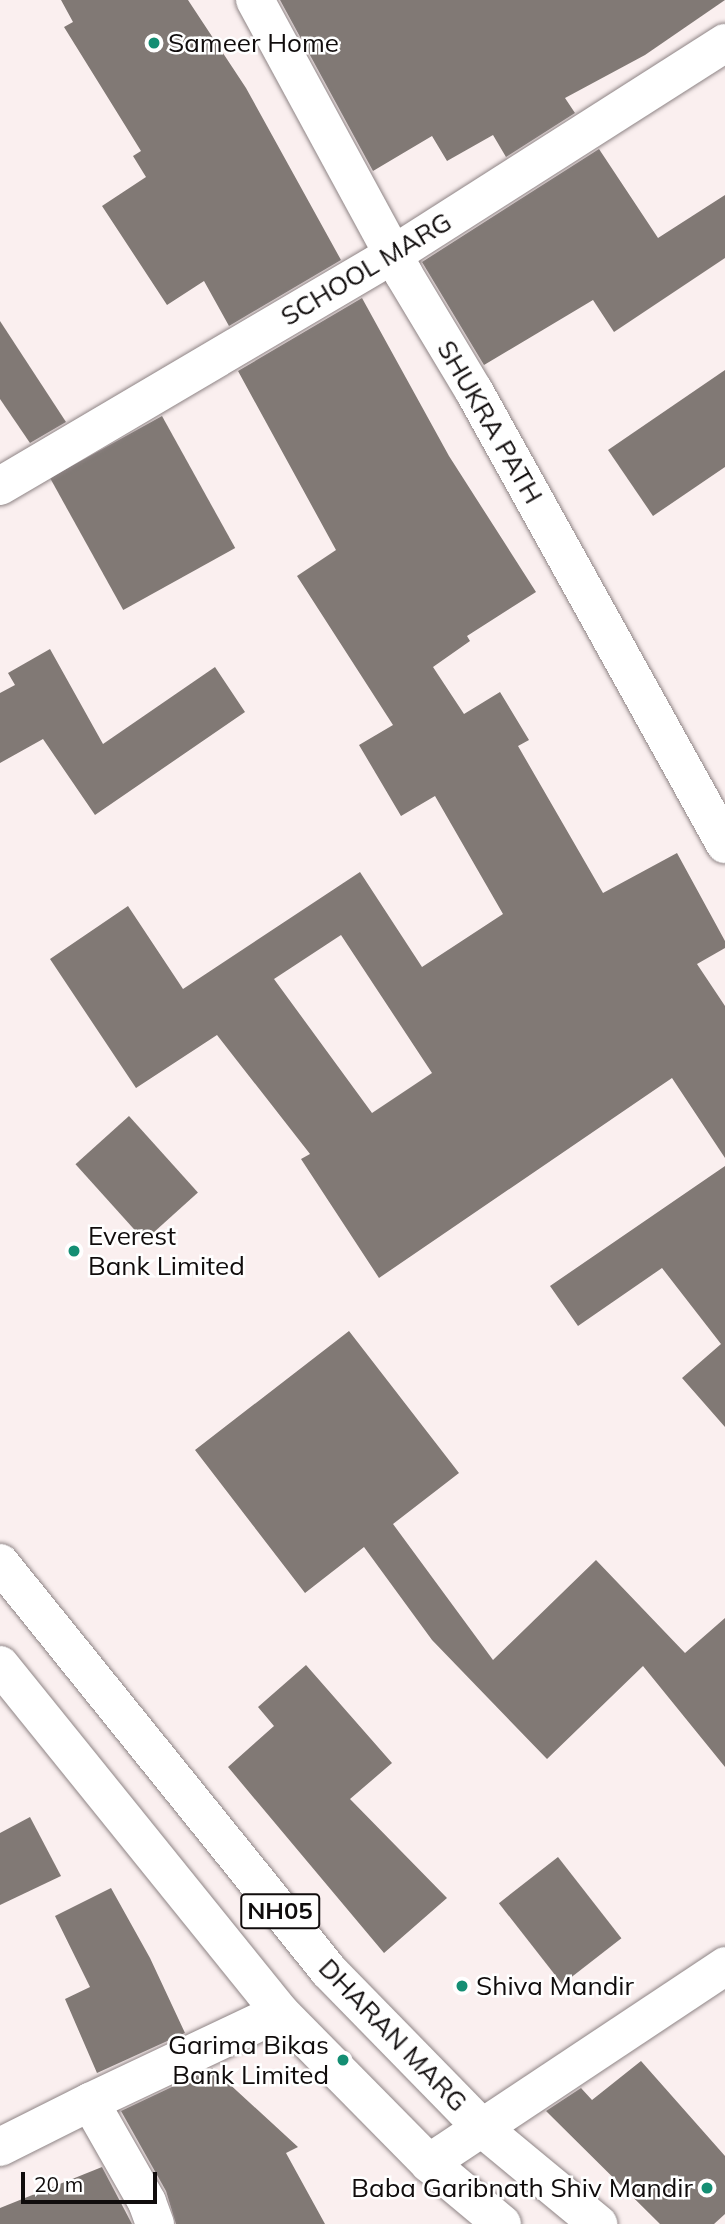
<!DOCTYPE html>
<style>
body{margin:0}
#map{position:relative;width:725px;height:2224px;overflow:hidden;background:#faefef;font-family:Mulish,sans-serif}
div>[style]{position:absolute}
.building>*{inset:0;background:#817975;transform-origin:0 0}
.roads{filter:drop-shadow(0 0 2px #8e8485) drop-shadow(0 0 2px #8e8485)}
.minor>*{height:38px;margin:-19px;padding:0 19px;transform-origin:19px;border-radius:19px;background:#fff}
.primary>*{height:38px;margin:-19px;padding:0 19px;transform-origin:19px;border-radius:19px;background:#fff}
.dots>*{width:19px;height:19px;translate:-50% -50%;box-sizing:border-box;border:4px solid #fff;border-radius:50%}
span{translate:-50% -50%;white-space:nowrap;text-align:center;line-height:1.15;-webkit-text-stroke:5px #fff;paint-order:stroke}
.shield-label span{padding:2px 5px;background:#fff;border:2px solid;border-radius:5px;-webkit-text-stroke-width:0}
.shield-label{font-size:24px;color:#100c0c;font-weight:700}
.poi-label{font-size:26px;color:#100c0c}
.left{translate:0 -50%;text-align:left}
.right{translate:-100% -50%;text-align:right}
.street-label{font-size:26px;color:#100c0c}
.scale{position:absolute;left:21px;top:2172px;width:136px;height:32px;box-sizing:border-box;border:4px solid #100c0c;border-top:0;padding-left:9px;font-size:21px;line-height:24px;white-space:nowrap;color:#100c0c;-webkit-text-stroke:5px #fff;paint-order:stroke}
</style>
<div id="map">
<div class="building">
<i style="clip-path:polygon(61px 0,188px 0,246px 88px,341px 260px,229px 326px,204px 281px,167px 305px,102px 206px,146px 177px,133px 156px,141px 151px,64px 27px,73px 22px)"></i>
<i style="clip-path:polygon(280px 0,725px 0,645px 55px,565px 98px,575px 113px,506px 157px,493px 135px,447px 161px,432px 136px,373px 171px)"></i>
<i style="clip-path:polygon(599px 149px,658px 238px,725px 195px,725px 258px,614px 332px,593px 300px,484px 365px,422px 262px)"></i>
<i style="clip-path:polygon(evenodd,362px 298px,449px 456px,536px 592px,467px 636px,470px 641px,433px 667px,464px 714px,500px 692px,529px 740px,518px 746px,603px 893px,677px 853px,725px 941px,725px 948px,697px 964px,725px 1006px,725px 1158px,672px 1078px,379px 1278px,301px 1159px,310px 1154px,217px 1035px,136px 1088px,50px 959px,128px 906px,183px 989px,360px 872px,422px 967px,503px 914px,435px 796px,401px 816px,359px 745px,393px 725px,297px 576px,336px 550px,238px 371px,362px 298px,341px 935px,432px 1073px,372px 1113px,274px 979px,341px 935px)"></i>
<i style="clip-path:polygon(0 321px,66px 422px,30px 443px,0 399px)"></i>
<i style="clip-path:polygon(725px 370px,725px 467px,653px 516px,608px 450px)"></i>
<i style="left:162px;top:416px;width:151px;height:128px;rotate:61deg"></i>
<i style="clip-path:polygon(50px 649px,103px 744px,215px 667px,245px 712px,95px 815px,43px 739px,0 763px,0 693px,15px 685px,8px 673px)"></i>
<i style="left:129px;top:1116px;width:103px;height:72px;rotate:48deg"></i>
<i style="clip-path:polygon(725px 1166px,725px 1427px,682px 1378px,721px 1344px,662px 1268px,578px 1326px,550px 1286px)"></i>
<i style="clip-path:polygon(349px 1331px,459px 1473px,393px 1524px,493px 1660px,596px 1560px,685px 1653px,725px 1618px,725px 1767px,643px 1666px,547px 1759px,432px 1640px,364px 1547px,305px 1593px,195px 1450px)"></i>
<i style="clip-path:polygon(306px 1665px,392px 1763px,350px 1799px,447px 1898px,384px 1953px,228px 1767px,274px 1726px,258px 1707px)"></i>
<i style="clip-path:polygon(30px 1817px,61px 1876px,0 1905px,0 1833px)"></i>
<i style="left:558px;top:1857px;width:103px;height:75px;rotate:52deg"></i>
<i style="clip-path:polygon(111px 1888px,150px 1958px,185px 2033px,97px 2073px,65px 1999px,90px 1987px,55px 1916px)"></i>
<i style="clip-path:polygon(641px 2061px,725px 2156px,725px 2214px,714px 2224px,660px 2224px,546px 2111px,581px 2088px,592px 2100px)"></i>
<i style="clip-path:polygon(212px 2068px,298px 2147px,286px 2153px,325px 2224px,176px 2224px,166px 2191px,121px 2111px)"></i>
<i style="clip-path:polygon(102px 2167px,132px 2224px,0 2224px,0 2208px)"></i>
</div>
<div class="roads">
<div class="minor">
<i style="left:255px;top:0;width:311px;rotate:61.5deg"></i>
<i style="left:403px;top:273px;width:138px;rotate:59deg"></i>
<i style="left:474px;top:391px;width:518px;rotate:61.01deg"></i>
<i style="left:0;top:486px;width:457px;rotate:-30.5deg"></i>
<i style="left:394px;top:254px;width:393px;rotate:-32.5deg"></i>
<i style="left:0;top:2147px;width:101px;rotate:-26.6deg"></i>
<i style="left:429px;top:2163px;width:356px;rotate:-33.6deg"></i>
<i style="left:155px;top:2224px;width:23px;rotate:-110deg"></i>
<i style="left:147px;top:2202px;width:115px;rotate:-119.7deg"></i>
<i style="left:90px;top:2102px;width:210px;rotate:-25.3deg"></i>
</div>
<div class="primary">
<i style="left:0;top:1563px;width:524px;rotate:51.12deg"></i>
<i style="left:329px;top:1971px;width:219px;rotate:45.7deg"></i>
<i style="left:482px;top:2128px;width:151px;rotate:39.6deg"></i>
<i style="left:0;top:1665px;width:446px;rotate:51.1deg"></i>
<i style="left:280px;top:2012px;width:212px;rotate:45.4deg"></i>
<i style="left:429px;top:2163px;width:95px;rotate:39.9deg"></i>
</div>
</div>
<div class="dots">
<i style="left:154px;top:43px;background:#148e73"></i>
<i style="left:74px;top:1251px;background:#148e73"></i>
<i style="left:462px;top:1986px;background:#148e73"></i>
<i style="left:343px;top:2060px;background:#148e73"></i>
<i style="left:707px;top:2188px;background:#148e73"></i>
</div>
<div class="shield-label">
<span style="left:280px;top:1911px">NH05</span>
</div>
<div class="poi-label">
<span class="left" style="left:168px;top:43px">Sameer Home</span>
<span class="left" style="left:88px;top:1251px">Everest<br>Bank Limited</span>
<span class="left" style="left:476px;top:1986px">Shiva Mandir</span>
<span class="right" style="left:329px;top:2060px">Garima Bikas<br>Bank Limited</span>
<span class="right" style="left:693px;top:2188px">Baba Garibnath Shiv Mandir</span>
</div>
<div class="street-label">
<span style="left:366px;top:269px;rotate:-31deg">SCHOOL MARG</span>
<span style="left:490px;top:422px;rotate:60deg">SHUKRA PATH</span>
<span style="left:393px;top:2035px;rotate:46deg">DHARAN MARG</span>
</div>
<div class="scale">20 m</div>
</div>
